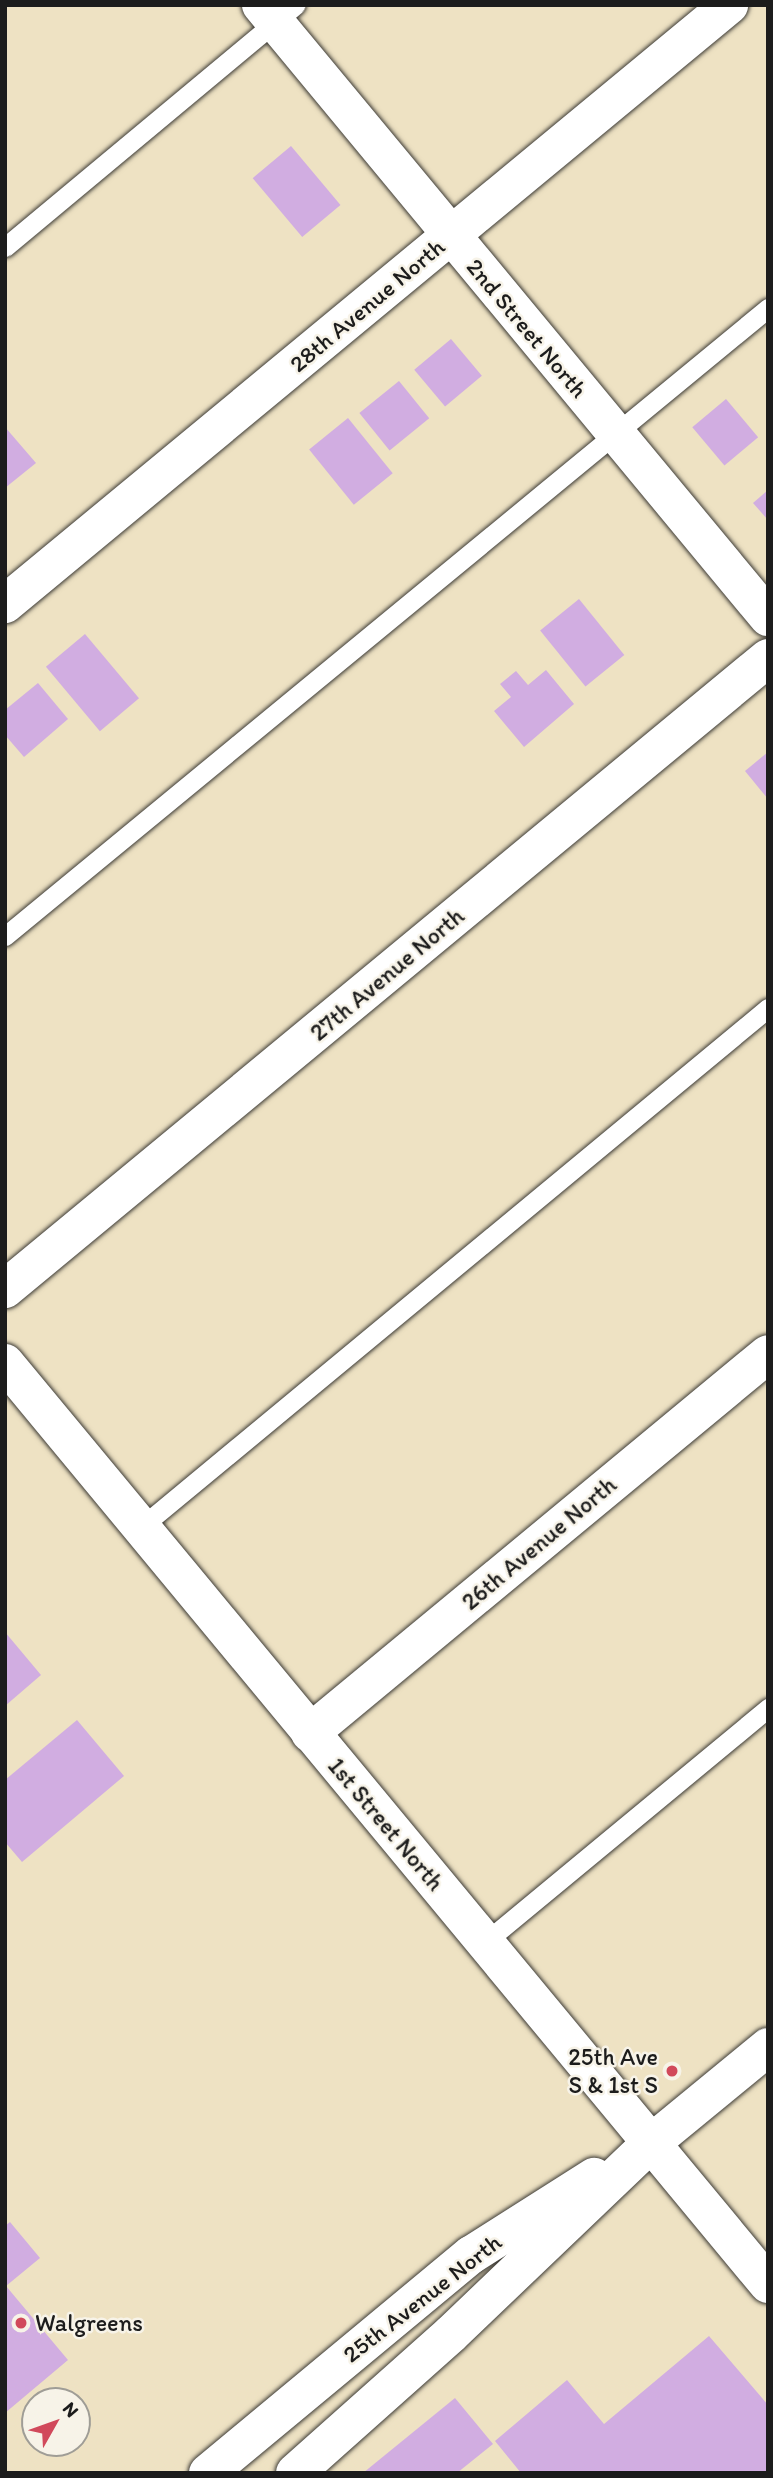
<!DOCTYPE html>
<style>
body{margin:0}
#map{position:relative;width:773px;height:2478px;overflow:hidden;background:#eee2c3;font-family:Itim,sans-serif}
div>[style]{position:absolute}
.building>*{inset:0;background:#d1ade1;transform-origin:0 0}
.roads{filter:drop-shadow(0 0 2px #3c3a35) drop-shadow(0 0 2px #3c3a35)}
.service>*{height:19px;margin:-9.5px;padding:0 9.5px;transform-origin:9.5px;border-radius:9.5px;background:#fff}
.minor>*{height:38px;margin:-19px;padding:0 19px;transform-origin:19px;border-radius:19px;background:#fff}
.tertiary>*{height:38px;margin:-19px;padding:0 19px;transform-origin:19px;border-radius:19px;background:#fff}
.dots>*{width:19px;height:19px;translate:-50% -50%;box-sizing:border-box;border:4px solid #f7f3e8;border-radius:50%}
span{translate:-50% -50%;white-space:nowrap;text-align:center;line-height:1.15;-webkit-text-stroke:5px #f7f3e8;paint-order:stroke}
.street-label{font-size:24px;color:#1c1c1c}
.poi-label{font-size:24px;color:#1c1c1c}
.right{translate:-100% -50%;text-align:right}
.left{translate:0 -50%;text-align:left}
.frame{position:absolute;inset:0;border:7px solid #1c1c1c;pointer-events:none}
.north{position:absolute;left:21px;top:2387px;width:70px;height:70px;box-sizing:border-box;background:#f7f3e8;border:2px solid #9f9d96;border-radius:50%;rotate:50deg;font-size:19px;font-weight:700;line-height:28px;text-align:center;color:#1c1c1c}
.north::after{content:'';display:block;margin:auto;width:24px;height:32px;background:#d1495b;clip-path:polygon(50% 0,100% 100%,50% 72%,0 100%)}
</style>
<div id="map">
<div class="building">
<i style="left:291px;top:146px;width:77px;height:50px;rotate:50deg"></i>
<i style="left:451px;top:339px;width:48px;height:48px;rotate:50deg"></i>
<i style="left:399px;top:381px;width:48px;height:51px;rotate:51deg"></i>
<i style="left:726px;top:399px;width:50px;height:44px;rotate:50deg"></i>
<i style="left:348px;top:418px;width:71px;height:50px;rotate:51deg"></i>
<i style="clip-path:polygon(5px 427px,36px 463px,5px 488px)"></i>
<i style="clip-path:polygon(768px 490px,768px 520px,753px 503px)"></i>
<i style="left:579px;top:599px;width:72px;height:50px;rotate:51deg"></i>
<i style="left:85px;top:634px;width:84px;height:51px;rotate:50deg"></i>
<i style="clip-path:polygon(546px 670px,574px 704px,524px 747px,494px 711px,511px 697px,500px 684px,516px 671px,528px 685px)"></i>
<i style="clip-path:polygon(38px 683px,68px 719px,24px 757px,5px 735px,5px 710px)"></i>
<i style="clip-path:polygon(768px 752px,768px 799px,745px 771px)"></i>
<i style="clip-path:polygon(5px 1632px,41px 1675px,5px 1706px)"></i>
<i style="clip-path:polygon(77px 1720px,124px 1776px,22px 1862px,5px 1842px,5px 1780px)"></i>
<i style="clip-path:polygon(10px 2222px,40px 2258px,6px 2286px,68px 2360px,5px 2413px,5px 2226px)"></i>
<i style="clip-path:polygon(709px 2336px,768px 2405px,768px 2473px,521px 2473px,495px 2441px,567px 2380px,604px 2424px)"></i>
<i style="clip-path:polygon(455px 2398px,493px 2444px,457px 2473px,363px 2473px)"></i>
</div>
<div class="roads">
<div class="service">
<i style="left:5px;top:247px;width:378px;rotate:-39.8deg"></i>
<i style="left:5px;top:936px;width:988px;rotate:-39.46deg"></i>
<i style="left:141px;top:1527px;width:814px;rotate:-39.62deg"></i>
<i style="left:484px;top:1943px;width:369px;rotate:-39.6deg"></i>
</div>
<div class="minor">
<i style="left:261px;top:5px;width:795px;rotate:50.36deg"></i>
<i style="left:5px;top:604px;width:940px;rotate:-39.6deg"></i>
<i style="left:5px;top:1289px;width:990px;rotate:-39.59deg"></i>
<i style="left:5px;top:1363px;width:1196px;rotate:50.36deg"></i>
<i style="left:310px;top:1733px;width:594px;rotate:-39.61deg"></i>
</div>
<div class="tertiary">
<i style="left:208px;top:2473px;width:342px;rotate:-39.7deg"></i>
<i style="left:471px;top:2255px;width:146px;rotate:-32.4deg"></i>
<i style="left:295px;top:2473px;width:209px;rotate:-41.7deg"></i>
<i style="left:451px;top:2334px;width:275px;rotate:-43.7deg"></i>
<i style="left:650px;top:2144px;width:153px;rotate:-39.4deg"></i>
</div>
</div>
<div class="dots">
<i style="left:672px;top:2071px;background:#d1495b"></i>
<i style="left:21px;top:2323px;background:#d1495b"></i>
</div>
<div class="street-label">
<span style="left:367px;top:305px;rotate:-40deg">28th Avenue North</span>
<span style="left:527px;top:328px;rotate:50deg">2nd Street North</span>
<span style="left:387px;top:974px;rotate:-40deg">27th Avenue North</span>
<span style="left:539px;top:1543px;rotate:-40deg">26th Avenue North</span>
<span style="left:386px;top:1824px;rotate:50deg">1st Street North</span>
<span style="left:422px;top:2298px;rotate:-38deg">25th Avenue North</span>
</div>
<div class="poi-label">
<span class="right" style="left:658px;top:2071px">25th Ave<br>S &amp; 1st S</span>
<span class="left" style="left:35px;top:2323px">Walgreens</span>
</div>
<div class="frame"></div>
<div class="north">N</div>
</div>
